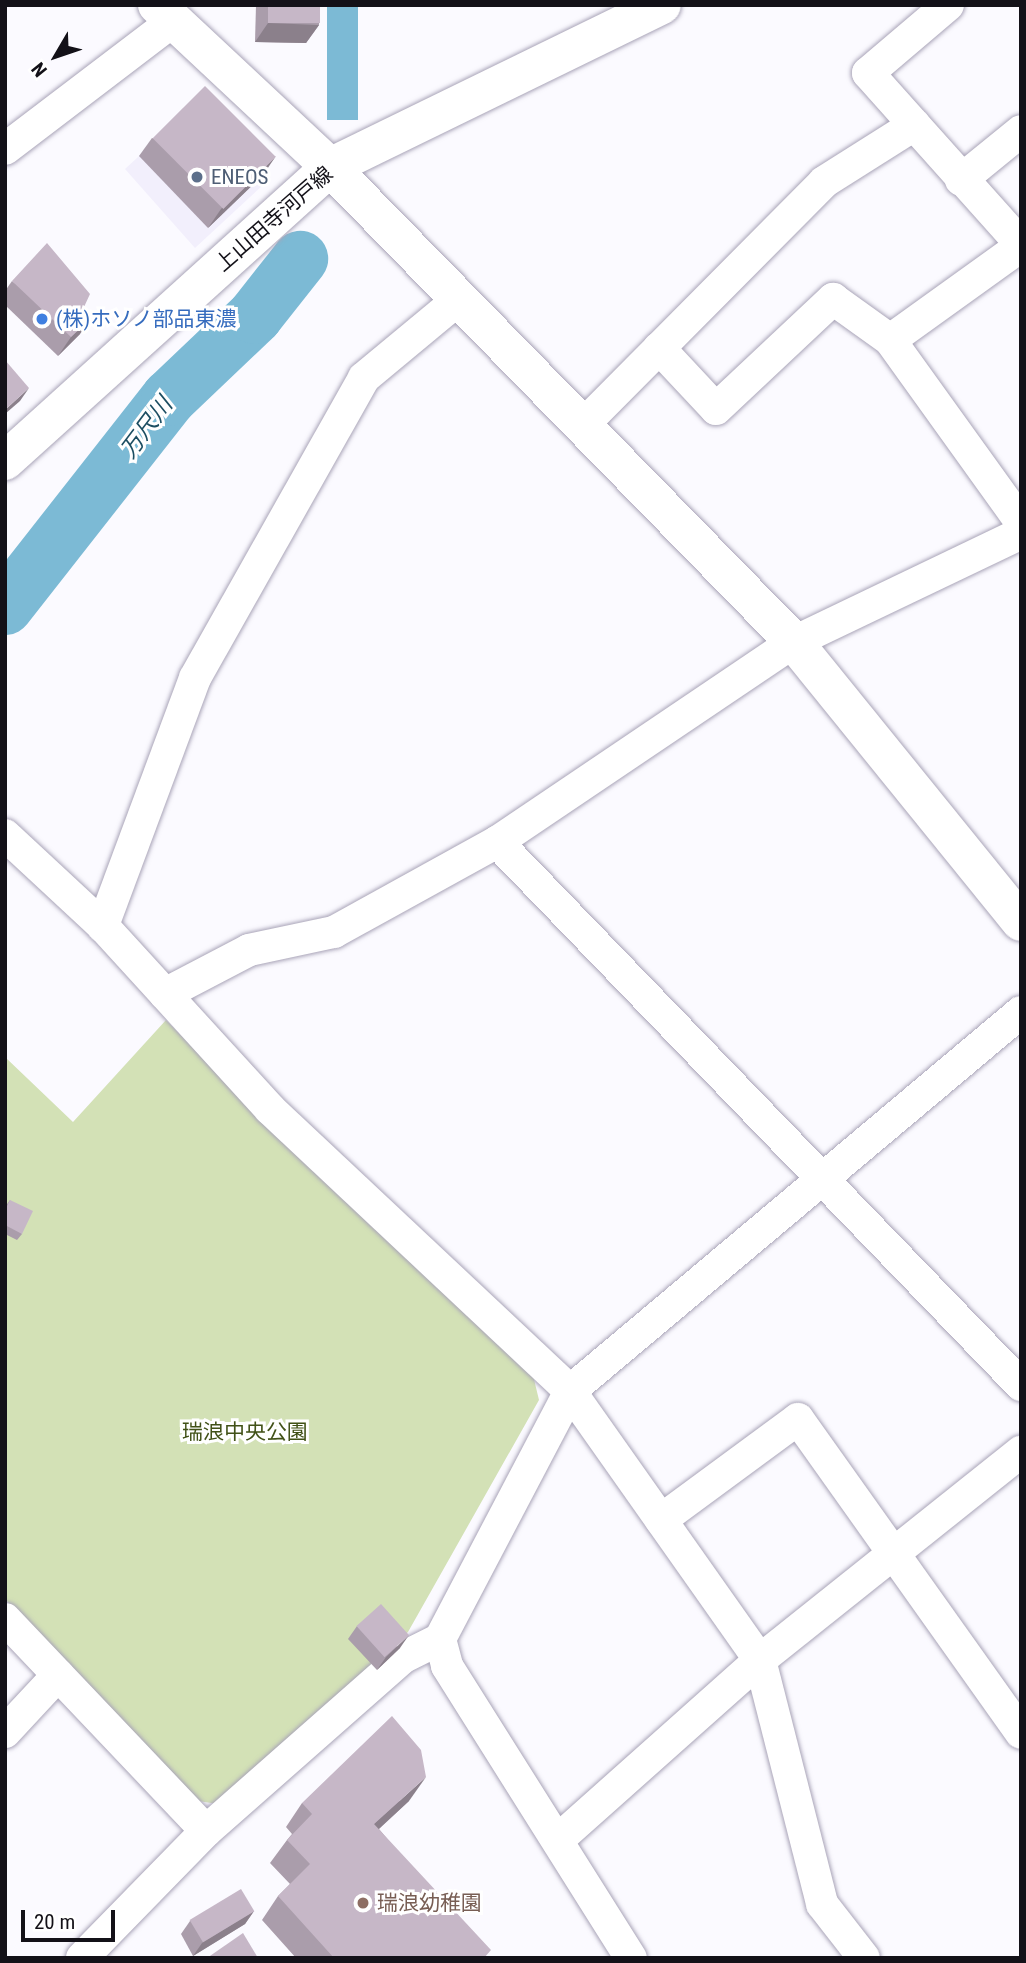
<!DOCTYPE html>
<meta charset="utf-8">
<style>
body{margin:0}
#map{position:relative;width:1026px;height:1963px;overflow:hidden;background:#fbfaff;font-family:"Roboto Condensed","Noto Sans JP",sans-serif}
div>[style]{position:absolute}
.commercial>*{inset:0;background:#f2effc}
.green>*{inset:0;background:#d3e1b6}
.water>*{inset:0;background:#7cbad5;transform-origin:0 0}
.river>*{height:56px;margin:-28px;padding:0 28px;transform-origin:28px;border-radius:28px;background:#7cbad5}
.roads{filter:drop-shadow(0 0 2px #a9a4b8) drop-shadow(0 0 2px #a9a4b8)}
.minor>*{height:32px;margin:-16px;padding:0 16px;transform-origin:16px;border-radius:16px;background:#fff}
.tertiary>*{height:38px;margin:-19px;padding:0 19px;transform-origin:19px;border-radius:19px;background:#fff}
.secondary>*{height:38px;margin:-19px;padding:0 19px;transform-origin:19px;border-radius:19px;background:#fff}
.wall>*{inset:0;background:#aa9dab}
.shaded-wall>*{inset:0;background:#8b808b}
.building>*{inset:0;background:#c6b7c7;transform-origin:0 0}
.dots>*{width:19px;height:19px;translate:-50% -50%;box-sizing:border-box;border:4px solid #fff;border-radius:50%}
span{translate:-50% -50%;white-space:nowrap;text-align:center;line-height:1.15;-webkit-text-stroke:6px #fff;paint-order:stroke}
.service-label{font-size:21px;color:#4e5e75}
.left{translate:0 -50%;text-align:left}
.street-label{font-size:21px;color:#131118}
.shop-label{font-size:21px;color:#366cbe}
.park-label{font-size:21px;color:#415117}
.education-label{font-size:21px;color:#785e54}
.water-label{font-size:23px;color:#1c4e62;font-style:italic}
.frame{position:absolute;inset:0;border:7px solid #131118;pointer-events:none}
.north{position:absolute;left:21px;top:21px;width:70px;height:70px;-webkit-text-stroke:5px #fff;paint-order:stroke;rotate:231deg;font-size:19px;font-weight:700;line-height:28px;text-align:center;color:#131118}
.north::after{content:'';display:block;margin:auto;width:24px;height:32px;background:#131118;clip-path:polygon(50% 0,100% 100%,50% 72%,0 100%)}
.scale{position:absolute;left:21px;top:1910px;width:94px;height:32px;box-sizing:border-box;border:4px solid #131118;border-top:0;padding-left:9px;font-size:21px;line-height:24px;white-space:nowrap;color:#131118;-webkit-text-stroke:5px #fff;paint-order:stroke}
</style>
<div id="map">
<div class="commercial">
<i style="clip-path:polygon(203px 97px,260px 145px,263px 185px,195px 248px,125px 169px)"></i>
</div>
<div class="green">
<i style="clip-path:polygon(166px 1020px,275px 1132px,532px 1371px,539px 1400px,408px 1632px,218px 1804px,198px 1801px,5px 1599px,5px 1057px,73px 1122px)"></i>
</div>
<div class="water">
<i style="left:327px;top:5px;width:31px;height:115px"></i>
</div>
<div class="river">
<i style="left:5px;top:607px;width:266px;rotate:-51.9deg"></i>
<i style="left:169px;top:398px;width:119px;rotate:-43.6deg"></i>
<i style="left:255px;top:316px;width:73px;rotate:-51.7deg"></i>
</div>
<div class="roads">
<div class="minor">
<i style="left:948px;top:5px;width:105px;rotate:139.6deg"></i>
<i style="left:868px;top:73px;width:229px;rotate:48.2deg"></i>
<i style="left:5px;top:149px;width:211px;rotate:-37.3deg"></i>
<i style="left:961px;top:180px;width:77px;rotate:-39.2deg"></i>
<i style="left:1021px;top:246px;width:161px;rotate:144.3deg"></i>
<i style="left:890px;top:340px;width:224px;rotate:54.3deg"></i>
<i style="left:459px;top:299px;width:124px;rotate:140.3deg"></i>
<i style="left:364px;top:378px;width:344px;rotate:119.4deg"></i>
<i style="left:195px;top:678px;width:265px;rotate:110.4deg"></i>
<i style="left:103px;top:926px;width:248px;rotate:47.6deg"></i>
<i style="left:270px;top:1109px;width:412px;rotate:43.2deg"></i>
<i style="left:570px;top:1391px;width:329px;rotate:54.8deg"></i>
<i style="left:760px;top:1660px;width:252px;rotate:75.7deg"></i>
<i style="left:822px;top:1904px;width:68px;rotate:52.1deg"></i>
<i style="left:659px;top:348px;width:83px;rotate:46.9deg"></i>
<i style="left:716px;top:409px;width:161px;rotate:-43.2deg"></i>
<i style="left:833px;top:299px;width:70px;rotate:35.7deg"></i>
<i style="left:583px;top:425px;width:342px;rotate:-45.2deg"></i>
<i style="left:824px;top:182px;width:107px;rotate:-32.3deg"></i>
<i style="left:5px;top:835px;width:134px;rotate:42.9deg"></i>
<i style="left:497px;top:842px;width:755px;rotate:46.02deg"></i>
<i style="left:165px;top:994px;width:95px;rotate:-27.6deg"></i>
<i style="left:249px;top:950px;width:87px;rotate:-12deg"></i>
<i style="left:334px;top:932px;width:186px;rotate:-28.9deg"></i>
<i style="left:497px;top:842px;width:358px;rotate:-34deg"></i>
<i style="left:794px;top:642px;width:252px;rotate:-25.6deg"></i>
<i style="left:661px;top:1520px;width:170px;rotate:-36.4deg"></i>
<i style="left:798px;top:1419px;width:385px;rotate:54.6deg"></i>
<i style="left:5px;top:1619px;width:292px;rotate:46.5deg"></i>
<i style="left:440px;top:1639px;width:28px;rotate:75deg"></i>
<i style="left:447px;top:1666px;width:345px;rotate:57.8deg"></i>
<i style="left:5px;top:1732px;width:78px;rotate:-47.1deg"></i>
<i style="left:560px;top:1838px;width:268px;rotate:-41.7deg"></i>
<i style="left:760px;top:1660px;width:334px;rotate:-38.6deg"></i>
<i style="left:82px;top:1958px;width:177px;rotate:-45.7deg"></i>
<i style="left:206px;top:1831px;width:261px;rotate:-41.4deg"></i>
<i style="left:402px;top:1658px;width:42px;rotate:-26.6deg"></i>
<i style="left:440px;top:1639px;width:280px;rotate:-62.3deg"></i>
<i style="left:570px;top:1391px;width:589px;rotate:-40.04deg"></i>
</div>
<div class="tertiary">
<i style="left:157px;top:5px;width:237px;rotate:43.1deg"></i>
<i style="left:330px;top:167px;width:664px;rotate:45.67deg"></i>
<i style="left:794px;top:642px;width:360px;rotate:51deg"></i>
</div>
<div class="secondary">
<i style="left:5px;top:461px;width:438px;rotate:-42.1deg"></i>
<i style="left:330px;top:167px;width:369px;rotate:-26deg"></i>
</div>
</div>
<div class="wall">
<i style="clip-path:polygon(256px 5px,320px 5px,319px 25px,306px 43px,255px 42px)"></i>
<i style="clip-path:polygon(152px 138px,263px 175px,208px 228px,139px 156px)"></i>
<i style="clip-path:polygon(12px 281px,80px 334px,58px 356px,5px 305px,5px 291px)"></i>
<i style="clip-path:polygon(10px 1200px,22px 1234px,17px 1240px,5px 1234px,5px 1207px)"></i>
<i style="clip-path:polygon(357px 1626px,400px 1648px,377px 1670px,348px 1639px)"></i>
<i style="clip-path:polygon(409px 1801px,379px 1829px,486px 1958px,296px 1958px,262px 1920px,278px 1896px,290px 1884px,270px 1863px,287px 1840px,292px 1834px,286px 1827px,302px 1803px)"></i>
<i style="clip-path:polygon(254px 1911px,245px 1924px,193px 1956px,181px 1934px,190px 1921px)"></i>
</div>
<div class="shaded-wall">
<i style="clip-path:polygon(268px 23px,319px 25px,306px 43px,255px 42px)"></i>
<i style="clip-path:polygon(276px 156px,263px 175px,208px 228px,221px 209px)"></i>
<i style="clip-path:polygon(93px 316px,80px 334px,58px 356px,71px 337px)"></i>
<i style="clip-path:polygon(29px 388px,20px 401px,5px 414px,6px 409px)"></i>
<i style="clip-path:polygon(409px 1635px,400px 1648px,377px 1670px,386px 1657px)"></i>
<i style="clip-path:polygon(426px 1777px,409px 1801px,358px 1848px,374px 1824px)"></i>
<i style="clip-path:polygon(254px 1911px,245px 1924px,193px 1956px,202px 1943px)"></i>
</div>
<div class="building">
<i style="left:268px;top:5px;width:52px;height:18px"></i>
<i style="left:205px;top:86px;width:100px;height:74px;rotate:45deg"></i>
<i style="clip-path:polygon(47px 243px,90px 294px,84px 307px,93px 316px,71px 337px,12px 281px)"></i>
<i style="clip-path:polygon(5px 360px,29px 388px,6px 409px,5px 408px)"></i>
<i style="clip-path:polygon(10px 1200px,33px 1211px,22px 1234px,5px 1225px,5px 1210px)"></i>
<i style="left:381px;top:1604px;width:42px;height:33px;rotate:48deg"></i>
<i style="clip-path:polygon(392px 1716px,421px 1750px,426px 1777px,374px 1824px,491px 1950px,484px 1958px,334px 1958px,278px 1896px,310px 1864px,287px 1840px,312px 1814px,302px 1803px)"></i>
<i style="left:241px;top:1889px;width:26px;height:60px;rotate:59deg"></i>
<i style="clip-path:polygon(243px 1933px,258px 1958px,207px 1958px)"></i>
</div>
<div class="dots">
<i style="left:197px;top:177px;background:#5c6f8a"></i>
<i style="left:42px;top:319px;background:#3f7fe0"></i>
<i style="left:363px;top:1903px;background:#8d6e63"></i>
</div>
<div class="service-label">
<span class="left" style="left:211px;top:177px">ENEOS</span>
</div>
<div class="street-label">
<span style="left:274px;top:219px;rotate:-41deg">上山田寺河戸線</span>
</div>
<div class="shop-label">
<span class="left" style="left:56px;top:319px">(株)ホソノ部品東濃</span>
</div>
<div class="park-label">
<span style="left:245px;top:1432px">瑞浪中央公園</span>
</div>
<div class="education-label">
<span class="left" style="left:377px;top:1903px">瑞浪幼稚園</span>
</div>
<div class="water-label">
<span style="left:147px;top:428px;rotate:-53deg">万尺川</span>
</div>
<div class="frame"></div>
<div class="north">N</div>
<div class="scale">20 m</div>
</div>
